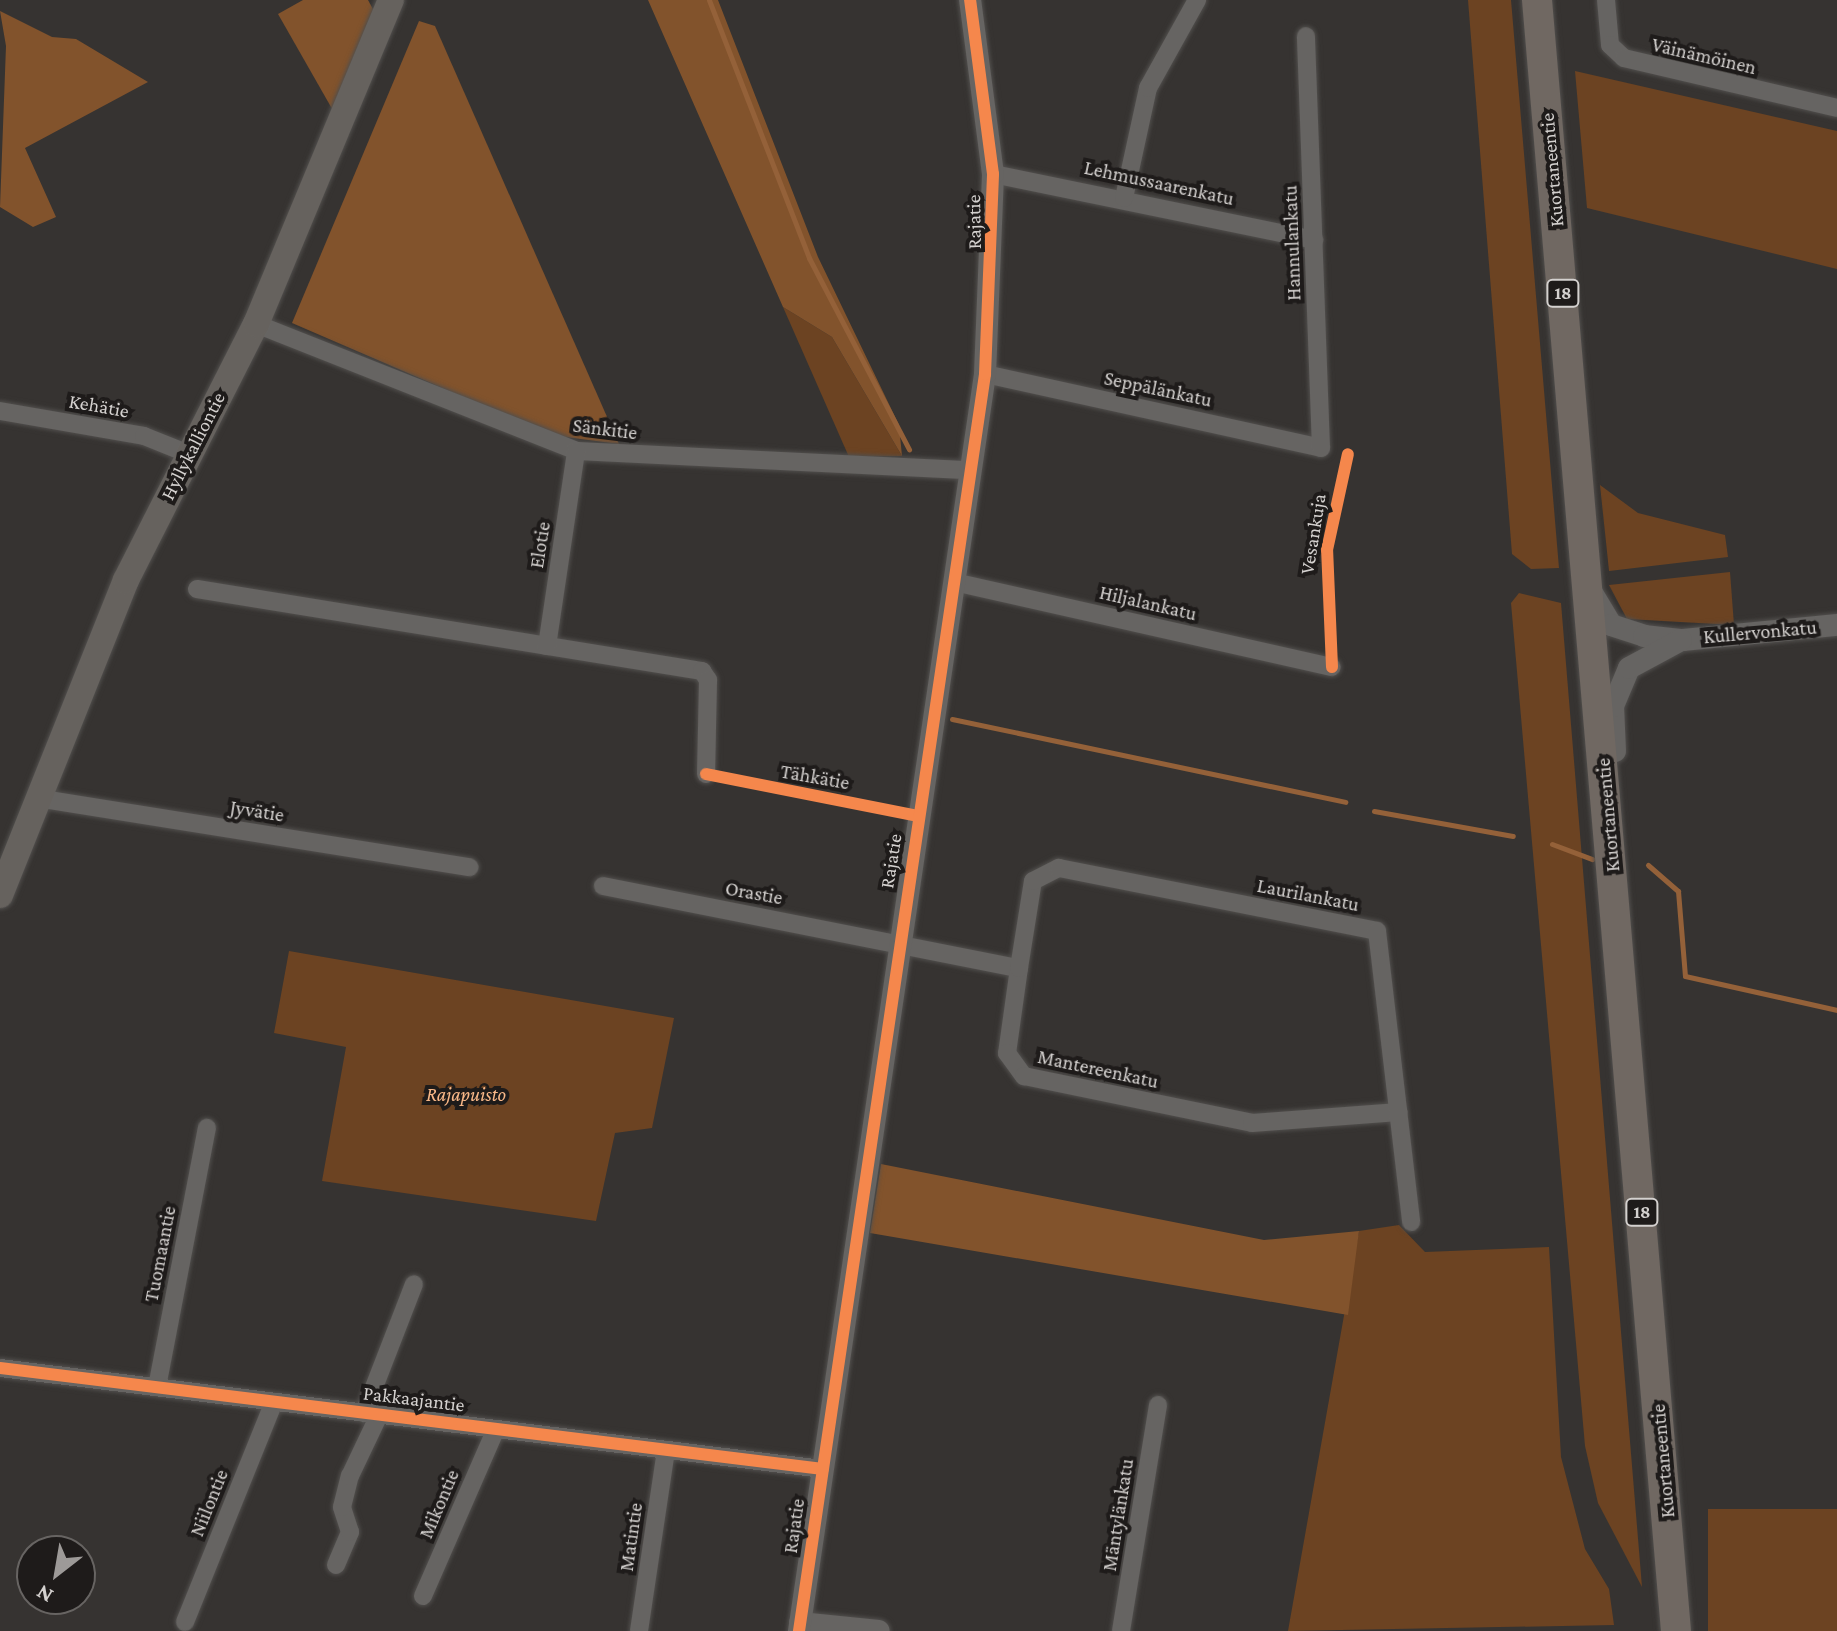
<!DOCTYPE html>
<meta charset="utf-8">
<style>
body{margin:0}
#map{position:relative;width:1837px;height:1631px;overflow:hidden;background:#363331;font-family:"Crimson Pro",serif}
div>[style]{position:absolute}
.green>*{inset:0;background:#6c4322;transform-origin:0 0}
.forest>*{inset:0;background:#82532c}
.stream>*{height:5px;margin:-2.5px;padding:0 2.5px;transform-origin:2.5px;border-radius:2.5px;background:#946139}
.roads{filter:drop-shadow(0 0 2px #514f4d) drop-shadow(0 0 2px #514f4d)}
.minor>*{height:18px;margin:-9px;padding:0 9px;transform-origin:9px;border-radius:9px;background:#666462}
.tertiary>*{height:22px;margin:-11px;padding:0 11px;transform-origin:11px;border-radius:11px;background:#666462}
.secondary>*{height:26px;margin:-13px;padding:0 13px;transform-origin:13px;border-radius:13px;background:#66625e}
.trunk>*{height:30px;margin:-15px;padding:0 15px;transform-origin:15px;border-radius:15px;background:#706862}
.cycleway>*{height:12px;margin:-6px;padding:0 6px;transform-origin:6px;border-radius:6px;background:#f5874c}
span{translate:-50% -50%;white-space:nowrap;text-align:center;line-height:1.15;-webkit-text-stroke:8px #1e1b1a;paint-order:stroke}
.shield-label span{padding:2px 6px;background:#1e1b1a;border:2px solid;border-radius:6px;-webkit-text-stroke-width:0}
.shield-label{font-size:18px;color:#d4d1cf;font-weight:700}
.street-label{font-size:20px;color:#d4d1cf}
.park-label{font-size:20px;color:#f9b888;font-style:italic}
.north{position:absolute;left:16px;top:1535px;width:80px;height:80px;box-sizing:border-box;background:#1e1b1a;border:2px solid #676462;border-radius:50%;rotate:211deg;font-size:22px;font-weight:700;line-height:32px;text-align:center;color:#d4d1cf}
.north::after{content:'';display:block;margin:auto;width:28px;height:36px;background:#9d9a98;clip-path:polygon(50% 0,100% 100%,50% 72%,0 100%)}
</style>
<div id="map">
<div class="green">
<i style="clip-path:polygon(1468px 0,1511px 0,1559px 568px,1531px 569px,1512px 554px)"></i>
<i style="clip-path:polygon(1575px 71px,1837px 131px,1837px 269px,1587px 208px)"></i>
<i style="clip-path:polygon(783px 307px,832px 337px,902px 456px,849px 457px)"></i>
<i style="clip-path:polygon(1600px 485px,1638px 513px,1725px 535px,1728px 557px,1609px 571px)"></i>
<i style="clip-path:polygon(1730px 572px,1734px 625px,1627px 619px,1609px 585px)"></i>
<i style="clip-path:polygon(1519px 593px,1561px 603px,1642px 1587px,1598px 1503px,1585px 1446px,1511px 603px)"></i>
<i style="clip-path:polygon(289px 951px,674px 1018px,652px 1128px,615px 1133px,596px 1221px,322px 1181px,346px 1047px,274px 1033px)"></i>
<i style="clip-path:polygon(1399px 1225px,1425px 1252px,1549px 1247px,1561px 1457px,1585px 1549px,1609px 1589px,1614px 1625px,1288px 1631px,1359px 1231px)"></i>
<i style="left:1837px;top:1509px;width:122px;height:129px;rotate:90deg"></i>
</div>
<div class="forest">
<i style="clip-path:polygon(303px 0,368px 0,374px 11px,335px 114px,278px 14px)"></i>
<i style="clip-path:polygon(648px 0,718px 0,818px 257px,899px 425px,902px 456px,832px 337px,783px 307px)"></i>
<i style="clip-path:polygon(0 11px,52px 37px,76px 39px,148px 82px,25px 148px,56px 217px,33px 227px,0 207px,6px 46px)"></i>
<i style="clip-path:polygon(419px 21px,435px 26px,619px 444px,565px 437px,512px 418px,292px 323px)"></i>
<i style="clip-path:polygon(881px 1164px,1264px 1240px,1359px 1231px,1348px 1315px,870px 1233px)"></i>
</div>
<div class="stream">
<i style="left:709px;top:0;width:277px;rotate:68.8deg"></i>
<i style="left:809px;top:258px;width:216px;rotate:62.4deg"></i>
<i style="left:952px;top:719px;width:402px;rotate:11.9deg"></i>
<i style="left:1374px;top:811px;width:141px;rotate:10.2deg"></i>
<i style="left:1552px;top:844px;width:43px;rotate:20.6deg"></i>
<i style="left:1648px;top:865px;width:40px;rotate:41deg"></i>
<i style="left:1678px;top:891px;width:85px;rotate:85.3deg"></i>
<i style="left:1685px;top:976px;width:156px;rotate:12.6deg"></i>
</div>
<div class="roads">
<div class="minor">
<i style="left:1606px;top:0;width:45px;rotate:84.9deg"></i>
<i style="left:1610px;top:45px;width:19px;rotate:43deg"></i>
<i style="left:1624px;top:58px;width:219px;rotate:13.2deg"></i>
<i style="left:993px;top:174px;width:328px;rotate:11.6deg"></i>
<i style="left:1124px;top:198px;width:113px;rotate:-77.7deg"></i>
<i style="left:1148px;top:88px;width:101px;rotate:-60.9deg"></i>
<i style="left:256px;top:324px;width:344px;rotate:21.6deg"></i>
<i style="left:576px;top:451px;width:395px;rotate:2.8deg"></i>
<i style="left:985px;top:374px;width:344px;rotate:12.4deg"></i>
<i style="left:1321px;top:448px;width:412px;rotate:-92.1deg"></i>
<i style="left:0;top:411px;width:146px;rotate:9.8deg"></i>
<i style="left:144px;top:436px;width:48px;rotate:21.8deg"></i>
<i style="left:954px;top:582px;width:387px;rotate:12.7deg"></i>
<i style="left:197px;top:589px;width:512px;rotate:9.22deg"></i>
<i style="left:702px;top:671px;width:11px;rotate:56deg"></i>
<i style="left:708px;top:680px;width:94px;rotate:91.2deg"></i>
<i style="left:547px;top:646px;width:197px;rotate:-81.5deg"></i>
<i style="left:37px;top:798px;width:438px;rotate:9.1deg"></i>
<i style="left:603px;top:886px;width:424px;rotate:11.2deg"></i>
<i style="left:1019px;top:968px;width:86px;rotate:98deg"></i>
<i style="left:1007px;top:1053px;width:29px;rotate:54deg"></i>
<i style="left:1024px;top:1076px;width:233px;rotate:11.6deg"></i>
<i style="left:1252px;top:1123px;width:147px;rotate:-4.3deg"></i>
<i style="left:1019px;top:968px;width:88px;rotate:-80.9deg"></i>
<i style="left:1033px;top:881px;width:29px;rotate:-27deg"></i>
<i style="left:1059px;top:868px;width:324px;rotate:11.2deg"></i>
<i style="left:1377px;top:931px;width:293px;rotate:83.3deg"></i>
<i style="left:0;top:1368px;width:829px;rotate:7deg"></i>
<i style="left:157px;top:1387px;width:264px;rotate:-79.1deg"></i>
<i style="left:364px;top:1413px;width:138px;rotate:-68.8deg"></i>
<i style="left:336px;top:1565px;width:36px;rotate:-67deg"></i>
<i style="left:350px;top:1532px;width:26px;rotate:-108deg"></i>
<i style="left:342px;top:1507px;width:32px;rotate:-76deg"></i>
<i style="left:350px;top:1476px;width:68px;rotate:-64.6deg"></i>
<i style="left:423px;top:1596px;width:182px;rotate:-66.4deg"></i>
<i style="left:185px;top:1622px;width:237px;rotate:-68deg"></i>
<i style="left:639px;top:1631px;width:183px;rotate:-81.5deg"></i>
<i style="left:1121px;top:1631px;width:229px;rotate:-80.7deg"></i>
</div>
<div class="tertiary">
<i style="left:1592px;top:593px;width:37px;rotate:59deg"></i>
<i style="left:1611px;top:625px;width:35px;rotate:18deg"></i>
<i style="left:1644px;top:636px;width:39px;rotate:6deg"></i>
<i style="left:1683px;top:640px;width:155px;rotate:-5.6deg"></i>
<i style="left:1615px;top:751px;width:45px;rotate:-92.5deg"></i>
<i style="left:1613px;top:706px;width:41px;rotate:-67.2deg"></i>
<i style="left:1629px;top:668px;width:59px;rotate:-28.3deg"></i>
<i style="left:800px;top:1623px;width:79px;rotate:5.8deg"></i>
<i style="left:799px;top:1631px;width:1271px;rotate:-81.58deg"></i>
<i style="left:985px;top:374px;width:200px;rotate:-87.7deg"></i>
<i style="left:993px;top:174px;width:176px;rotate:-97.5deg"></i>
</div>
<div class="secondary">
<i style="left:0;top:895px;width:339px;rotate:-68.2deg"></i>
<i style="left:126px;top:580px;width:287px;rotate:-63.1deg"></i>
<i style="left:256px;top:324px;width:351px;rotate:-67.4deg"></i>
</div>
<div class="trunk">
<i style="left:1537px;top:0;width:1637px;rotate:85.13deg"></i>
</div>
</div>
<div class="cycleway">
<i style="left:1332px;top:667px;width:117px;rotate:-92.4deg"></i>
<i style="left:1327px;top:550px;width:98px;rotate:-77.7deg"></i>
<i style="left:706px;top:774px;width:216px;rotate:11.2deg"></i>
<i style="left:0;top:1368px;width:829px;rotate:7deg"></i>
<i style="left:799px;top:1631px;width:1271px;rotate:-81.58deg"></i>
<i style="left:985px;top:374px;width:200px;rotate:-87.7deg"></i>
<i style="left:993px;top:174px;width:176px;rotate:-97.5deg"></i>
</div>
<div class="shield-label">
<span style="left:1563px;top:293px">18</span>
<span style="left:1642px;top:1212px">18</span>
</div>
<div class="street-label">
<span style="left:1704px;top:56px;rotate:13deg">Väinämöinen</span>
<span style="left:1552px;top:170px;rotate:-95deg">Kuortaneentie</span>
<span style="left:1159px;top:183px;rotate:12deg">Lehmussaarenkatu</span>
<span style="left:974px;top:222px;rotate:-91deg">Rajatie</span>
<span style="left:1292px;top:243px;rotate:-92deg">Hannulankatu</span>
<span style="left:1158px;top:389px;rotate:12deg">Seppälänkatu</span>
<span style="left:99px;top:406px;rotate:10deg">Kehätie</span>
<span style="left:605px;top:429px;rotate:7deg">Sänkitie</span>
<span style="left:193px;top:446px;rotate:-63deg">Hyllykalliontie</span>
<span style="left:1313px;top:534px;rotate:-81deg">Vesankuja</span>
<span style="left:540px;top:545px;rotate:-81deg">Elotie</span>
<span style="left:1148px;top:603px;rotate:13deg">Hiljalankatu</span>
<span style="left:1760px;top:632px;rotate:-5deg">Kullervonkatu</span>
<span style="left:815px;top:777px;rotate:10deg">Tähkätie</span>
<span style="left:257px;top:811px;rotate:9deg">Jyvätie</span>
<span style="left:1608px;top:815px;rotate:-95deg">Kuortaneentie</span>
<span style="left:891px;top:861px;rotate:-81deg">Rajatie</span>
<span style="left:754px;top:893px;rotate:10deg">Orastie</span>
<span style="left:1308px;top:895px;rotate:11deg">Laurilankatu</span>
<span style="left:1098px;top:1069px;rotate:12deg">Mantereenkatu</span>
<span style="left:160px;top:1254px;rotate:-79deg">Tuomaantie</span>
<span style="left:414px;top:1399px;rotate:7deg">Pakkaajantie</span>
<span style="left:1663px;top:1461px;rotate:-95deg">Kuortaneentie</span>
<span style="left:209px;top:1503px;rotate:-68deg">Niilontie</span>
<span style="left:439px;top:1504px;rotate:-67deg">Mikontie</span>
<span style="left:1118px;top:1515px;rotate:-81deg">Mäntylänkatu</span>
<span style="left:794px;top:1526px;rotate:-82deg">Rajatie</span>
<span style="left:631px;top:1537px;rotate:-82deg">Matintie</span>
</div>
<div class="park-label">
<span style="left:466px;top:1094px">Rajapuisto</span>
</div>
<div class="north">N</div>
</div>
